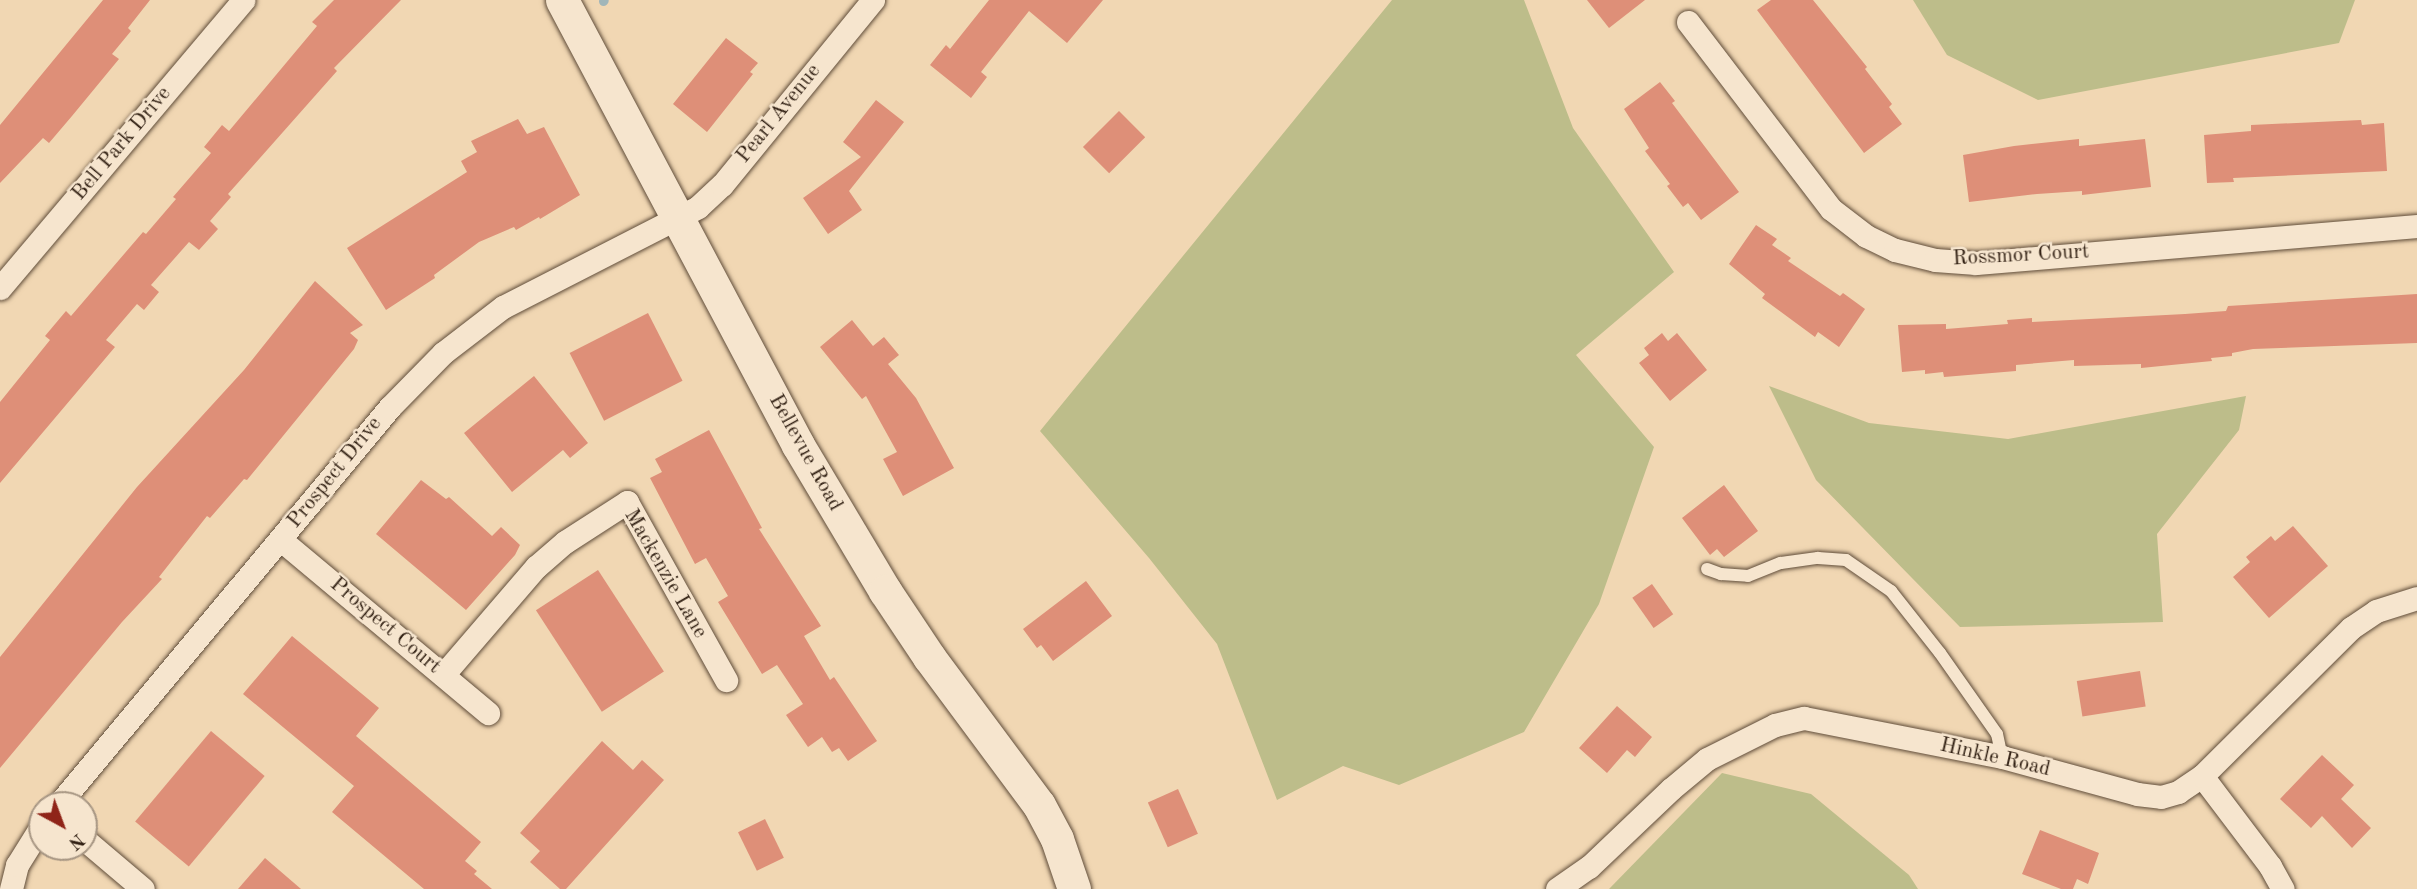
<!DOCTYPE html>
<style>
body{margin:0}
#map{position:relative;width:2417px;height:889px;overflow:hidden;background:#f1d7b3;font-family:"Old Standard TT",serif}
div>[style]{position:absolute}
.green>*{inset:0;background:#bdbd8a}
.stream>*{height:9px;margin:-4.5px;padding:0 4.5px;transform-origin:4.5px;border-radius:4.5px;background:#a1b6b9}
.building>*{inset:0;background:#de8f78;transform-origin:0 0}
.roads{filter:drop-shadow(0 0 2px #604d3a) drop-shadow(0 0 2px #604d3a)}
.lane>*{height:12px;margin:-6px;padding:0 6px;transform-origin:6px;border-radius:6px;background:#f6e5ce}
.street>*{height:23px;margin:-11.5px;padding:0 11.5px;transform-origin:11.5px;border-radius:11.5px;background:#f6e5ce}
.secondary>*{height:33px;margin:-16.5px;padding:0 16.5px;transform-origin:16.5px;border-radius:16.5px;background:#f6e5ce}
span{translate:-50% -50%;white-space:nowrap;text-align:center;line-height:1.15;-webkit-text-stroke:5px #f6e5ce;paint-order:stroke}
.street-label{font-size:21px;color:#301f12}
.north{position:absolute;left:28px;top:791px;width:70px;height:70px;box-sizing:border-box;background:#f6e5ce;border:2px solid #a79683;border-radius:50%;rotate:139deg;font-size:19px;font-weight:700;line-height:28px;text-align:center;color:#301f12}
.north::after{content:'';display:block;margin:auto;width:24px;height:32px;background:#8f2418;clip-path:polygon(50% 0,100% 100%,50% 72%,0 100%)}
</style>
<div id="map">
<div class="green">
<i style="clip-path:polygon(1392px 0,1524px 0,1573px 128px,1674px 272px,1576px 355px,1654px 447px,1599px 604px,1524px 732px,1399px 785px,1343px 766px,1277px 800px,1217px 644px,1149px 558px,1040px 431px)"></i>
<i style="clip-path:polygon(1913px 0,2355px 0,2339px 43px,2038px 100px,1947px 55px)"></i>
<i style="clip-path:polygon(1769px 386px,1869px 423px,2008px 439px,2246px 396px,2239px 430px,2157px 534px,2163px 622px,1960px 627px,1816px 480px)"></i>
<i style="clip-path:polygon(1722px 773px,1811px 794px,1909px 875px,1918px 889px,1609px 889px)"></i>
</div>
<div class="stream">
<i style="left:603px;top:1px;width:1px;rotate:-45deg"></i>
</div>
<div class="building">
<i style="clip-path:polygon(103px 0,150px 0,128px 28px,131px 31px,112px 54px,119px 59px,72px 116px,49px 143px,43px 138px,0 183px,0 125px)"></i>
<i style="clip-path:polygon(334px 0,401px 0,334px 68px,337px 71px,228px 194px,231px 197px,210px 221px,218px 229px,199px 250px,189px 242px,151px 285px,159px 292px,144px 310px,137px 304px,106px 340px,115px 347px,0 483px,0 402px,50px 340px,45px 336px,66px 311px,71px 316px,143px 232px,146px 234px,176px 199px,173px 197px,211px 153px,204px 147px,222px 125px,229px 131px,317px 26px,312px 22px)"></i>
<i style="clip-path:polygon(989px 0,1103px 0,1067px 43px,1029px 11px,981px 72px,987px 77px,971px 98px,930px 65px,946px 45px,950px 49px)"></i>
<i style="clip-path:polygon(1587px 0,1645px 0,1609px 28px)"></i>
<i style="clip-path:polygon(1771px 0,1813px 0,1867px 67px,1865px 69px,1892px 104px,1889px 107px,1902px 124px,1864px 153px,1757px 10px)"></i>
<i style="clip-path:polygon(726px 38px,758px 63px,750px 72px,753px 74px,707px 132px,673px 104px)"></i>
<i style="clip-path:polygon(1660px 82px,1675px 101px,1672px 103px,1739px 192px,1701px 220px,1688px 203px,1683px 207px,1667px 186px,1670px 184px,1645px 151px,1649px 148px,1624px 109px)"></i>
<i style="clip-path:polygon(876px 100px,904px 122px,849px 191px,862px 210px,828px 234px,803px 198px,861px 157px,843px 142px)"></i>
<i style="left:1119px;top:111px;width:37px;height:51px;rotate:45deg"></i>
<i style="clip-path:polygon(518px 119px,527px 134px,544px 127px,580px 195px,540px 219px,539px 217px,516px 230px,514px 227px,479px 242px,434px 275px,435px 278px,386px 310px,347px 248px,467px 172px,461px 161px,477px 152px,471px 141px)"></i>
<i style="clip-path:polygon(2361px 120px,2362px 125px,2384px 123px,2387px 171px,2233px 178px,2234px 182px,2207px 183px,2204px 135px,2251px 131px,2251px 125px)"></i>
<i style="clip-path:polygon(2079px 139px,2079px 146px,2145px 139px,2151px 187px,2082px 195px,2082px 191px,2037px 194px,1969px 202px,1963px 155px,2014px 146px)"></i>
<i style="clip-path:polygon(1756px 225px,1777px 239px,1772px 245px,1791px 258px,1788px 261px,1840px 296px,1843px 293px,1865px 309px,1839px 347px,1818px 332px,1815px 337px,1762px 298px,1765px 294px,1729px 264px)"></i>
<i style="clip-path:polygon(315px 281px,363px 325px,350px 333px,358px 340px,354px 349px,247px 480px,244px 479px,210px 518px,207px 516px,159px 577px,162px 579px,122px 622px,0 768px,0 657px,137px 487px,244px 370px)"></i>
<i style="clip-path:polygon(2417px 294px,2417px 343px,2253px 349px,2232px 353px,2232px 356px,2211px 358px,2212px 361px,2141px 368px,2141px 364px,2074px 366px,2074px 360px,2016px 365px,2016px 371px,1944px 377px,1943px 372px,1925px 374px,1925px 370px,1902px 372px,1898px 325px,1946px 324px,1946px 329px,2008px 324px,2007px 320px,2032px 318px,2032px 322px,2185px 314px,2226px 311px,2228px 306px)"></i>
<i style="left:648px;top:313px;width:76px;height:88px;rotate:63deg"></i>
<i style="clip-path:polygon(852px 320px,873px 346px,884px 337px,899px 355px,888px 364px,916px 398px,954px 468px,903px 496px,883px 459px,897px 452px,866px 396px,862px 399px,820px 347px)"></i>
<i style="clip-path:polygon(1662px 333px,1668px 341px,1677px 333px,1707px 370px,1670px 401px,1639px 363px,1649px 355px,1644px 348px)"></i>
<i style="clip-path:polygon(534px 376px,588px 443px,570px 458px,563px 450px,512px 492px,464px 433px)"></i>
<i style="clip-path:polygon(709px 430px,762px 528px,759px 529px,821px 626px,804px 636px,830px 680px,834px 677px,877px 741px,848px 761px,839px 748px,832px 752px,822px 737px,808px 747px,786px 715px,803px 704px,777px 665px,762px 674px,718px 602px,728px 596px,706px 558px,695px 564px,650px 478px,662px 472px,655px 459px)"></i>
<i style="clip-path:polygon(421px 480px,446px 499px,449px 497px,492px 536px,501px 527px,520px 545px,515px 555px,466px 610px,376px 534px)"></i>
<i style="clip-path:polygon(1724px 485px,1758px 531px,1724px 557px,1717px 549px,1710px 555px,1682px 518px)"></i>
<i style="clip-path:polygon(2293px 526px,2328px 566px,2269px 618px,2233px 577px,2250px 562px,2246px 557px,2271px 536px,2275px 541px)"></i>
<i style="left:598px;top:570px;width:121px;height:74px;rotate:57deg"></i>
<i style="clip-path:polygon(1086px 581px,1112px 616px,1053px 661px,1041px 645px,1037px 648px,1023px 629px)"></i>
<i style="left:1652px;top:584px;width:37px;height:24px;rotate:55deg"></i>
<i style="clip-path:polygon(292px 636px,379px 708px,356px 736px,481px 842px,465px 861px,477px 871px,474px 874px,492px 889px,424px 889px,332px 812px,354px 786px,243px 694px)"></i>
<i style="left:2140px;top:671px;width:36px;height:64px;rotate:81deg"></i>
<i style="clip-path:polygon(1617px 706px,1652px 737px,1635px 757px,1627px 750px,1607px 773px,1579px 748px)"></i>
<i style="left:211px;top:731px;width:70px;height:118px;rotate:40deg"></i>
<i style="clip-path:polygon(602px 741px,633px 770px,642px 760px,664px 780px,566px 889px,560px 889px,530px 862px,540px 851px,520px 833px)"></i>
<i style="clip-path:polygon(2322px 755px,2354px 785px,2341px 799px,2371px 828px,2352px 848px,2322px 816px,2311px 828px,2280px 799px)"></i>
<i style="left:1178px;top:789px;width:49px;height:33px;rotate:66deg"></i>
<i style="left:765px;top:819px;width:43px;height:30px;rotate:64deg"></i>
<i style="clip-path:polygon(2040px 830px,2099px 853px,2088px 884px,2077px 879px,2073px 889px,2061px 889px,2022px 874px)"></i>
<i style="clip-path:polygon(265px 858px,301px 889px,238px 889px)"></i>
</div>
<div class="roads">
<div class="lane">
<i style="left:1707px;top:569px;width:15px;rotate:20deg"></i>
<i style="left:1721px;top:574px;width:27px;rotate:4deg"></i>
<i style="left:1748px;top:576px;width:35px;rotate:-22deg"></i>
<i style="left:1781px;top:563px;width:37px;rotate:-8deg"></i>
<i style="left:1818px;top:558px;width:28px;rotate:4deg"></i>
<i style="left:1846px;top:560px;width:55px;rotate:34.6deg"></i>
<i style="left:1891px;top:591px;width:79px;rotate:51.7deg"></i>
<i style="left:1940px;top:653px;width:99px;rotate:54.9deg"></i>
<i style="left:1997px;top:734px;width:24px;rotate:78deg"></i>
</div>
<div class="street">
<i style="left:1688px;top:22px;width:235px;rotate:52.6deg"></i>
<i style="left:1831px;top:209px;width:44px;rotate:37.6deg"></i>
<i style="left:1866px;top:236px;width:32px;rotate:26deg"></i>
<i style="left:1895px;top:250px;width:41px;rotate:14deg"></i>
<i style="left:1935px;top:260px;width:41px;rotate:4.2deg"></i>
<i style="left:1976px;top:263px;width:443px;rotate:-4.8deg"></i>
<i style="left:0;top:288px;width:377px;rotate:-49.8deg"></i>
<i style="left:281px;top:540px;width:270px;rotate:39.9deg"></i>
<i style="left:443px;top:675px;width:143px;rotate:-49.3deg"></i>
<i style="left:536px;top:567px;width:38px;rotate:-41deg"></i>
<i style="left:565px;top:542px;width:74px;rotate:-32.8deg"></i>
<i style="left:627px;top:502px;width:204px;rotate:60.9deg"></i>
<i style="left:2202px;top:776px;width:113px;rotate:52.9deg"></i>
<i style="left:2270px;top:866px;width:26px;rotate:61deg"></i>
<i style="left:58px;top:805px;width:518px;rotate:-50.17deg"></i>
<i style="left:390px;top:407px;width:76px;rotate:-45.5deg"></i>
<i style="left:443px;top:353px;width:76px;rotate:-37.5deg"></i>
<i style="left:503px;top:307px;width:219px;rotate:-27.1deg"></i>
<i style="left:698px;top:207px;width:33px;rotate:-43deg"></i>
<i style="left:722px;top:185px;width:239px;rotate:-50.8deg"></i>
<i style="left:84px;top:839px;width:77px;rotate:40.3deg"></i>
<i style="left:11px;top:889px;width:25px;rotate:-76deg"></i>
<i style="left:17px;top:865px;width:47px;rotate:-58deg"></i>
<i style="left:1557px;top:889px;width:39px;rotate:-35deg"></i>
<i style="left:1589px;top:867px;width:113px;rotate:-43.6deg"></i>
<i style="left:1671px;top:789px;width:47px;rotate:-39.8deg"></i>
<i style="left:1707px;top:759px;width:76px;rotate:-26.6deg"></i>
<i style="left:1775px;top:725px;width:30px;rotate:-14deg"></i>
<i style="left:1804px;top:718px;width:202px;rotate:11.1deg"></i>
<i style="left:2002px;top:757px;width:140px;rotate:15.3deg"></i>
<i style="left:2137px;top:794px;width:24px;rotate:7deg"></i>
<i style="left:2161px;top:797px;width:18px;rotate:-16deg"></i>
<i style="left:2178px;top:792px;width:29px;rotate:-34deg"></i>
<i style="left:2202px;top:776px;width:210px;rotate:-44.8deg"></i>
<i style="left:2351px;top:628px;width:30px;rotate:-34deg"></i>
<i style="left:2376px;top:611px;width:43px;rotate:-17.6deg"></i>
</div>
<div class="secondary">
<i style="left:562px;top:0;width:504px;rotate:62.06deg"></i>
<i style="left:798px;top:445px;width:170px;rotate:59.2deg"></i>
<i style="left:885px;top:591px;width:79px;rotate:56.3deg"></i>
<i style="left:929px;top:657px;width:184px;rotate:53.4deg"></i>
<i style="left:1039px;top:805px;width:38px;rotate:62deg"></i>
<i style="left:1057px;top:839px;width:53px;rotate:71.2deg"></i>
</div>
</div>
<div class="street-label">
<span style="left:779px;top:114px;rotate:-51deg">Pearl Avenue</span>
<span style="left:122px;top:144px;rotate:-50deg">Bell Park Drive</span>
<span style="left:2021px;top:256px;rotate:-3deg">Rossmor Court</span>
<span style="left:805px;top:453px;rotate:61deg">Bellevue Road</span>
<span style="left:335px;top:473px;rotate:-51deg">Prospect Drive</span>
<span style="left:665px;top:574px;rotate:60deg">Mackenzie Lane</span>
<span style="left:385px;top:626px;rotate:40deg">Prospect Court</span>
<span style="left:1995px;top:758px;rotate:13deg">Hinkle Road</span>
</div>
<div class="north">N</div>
</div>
